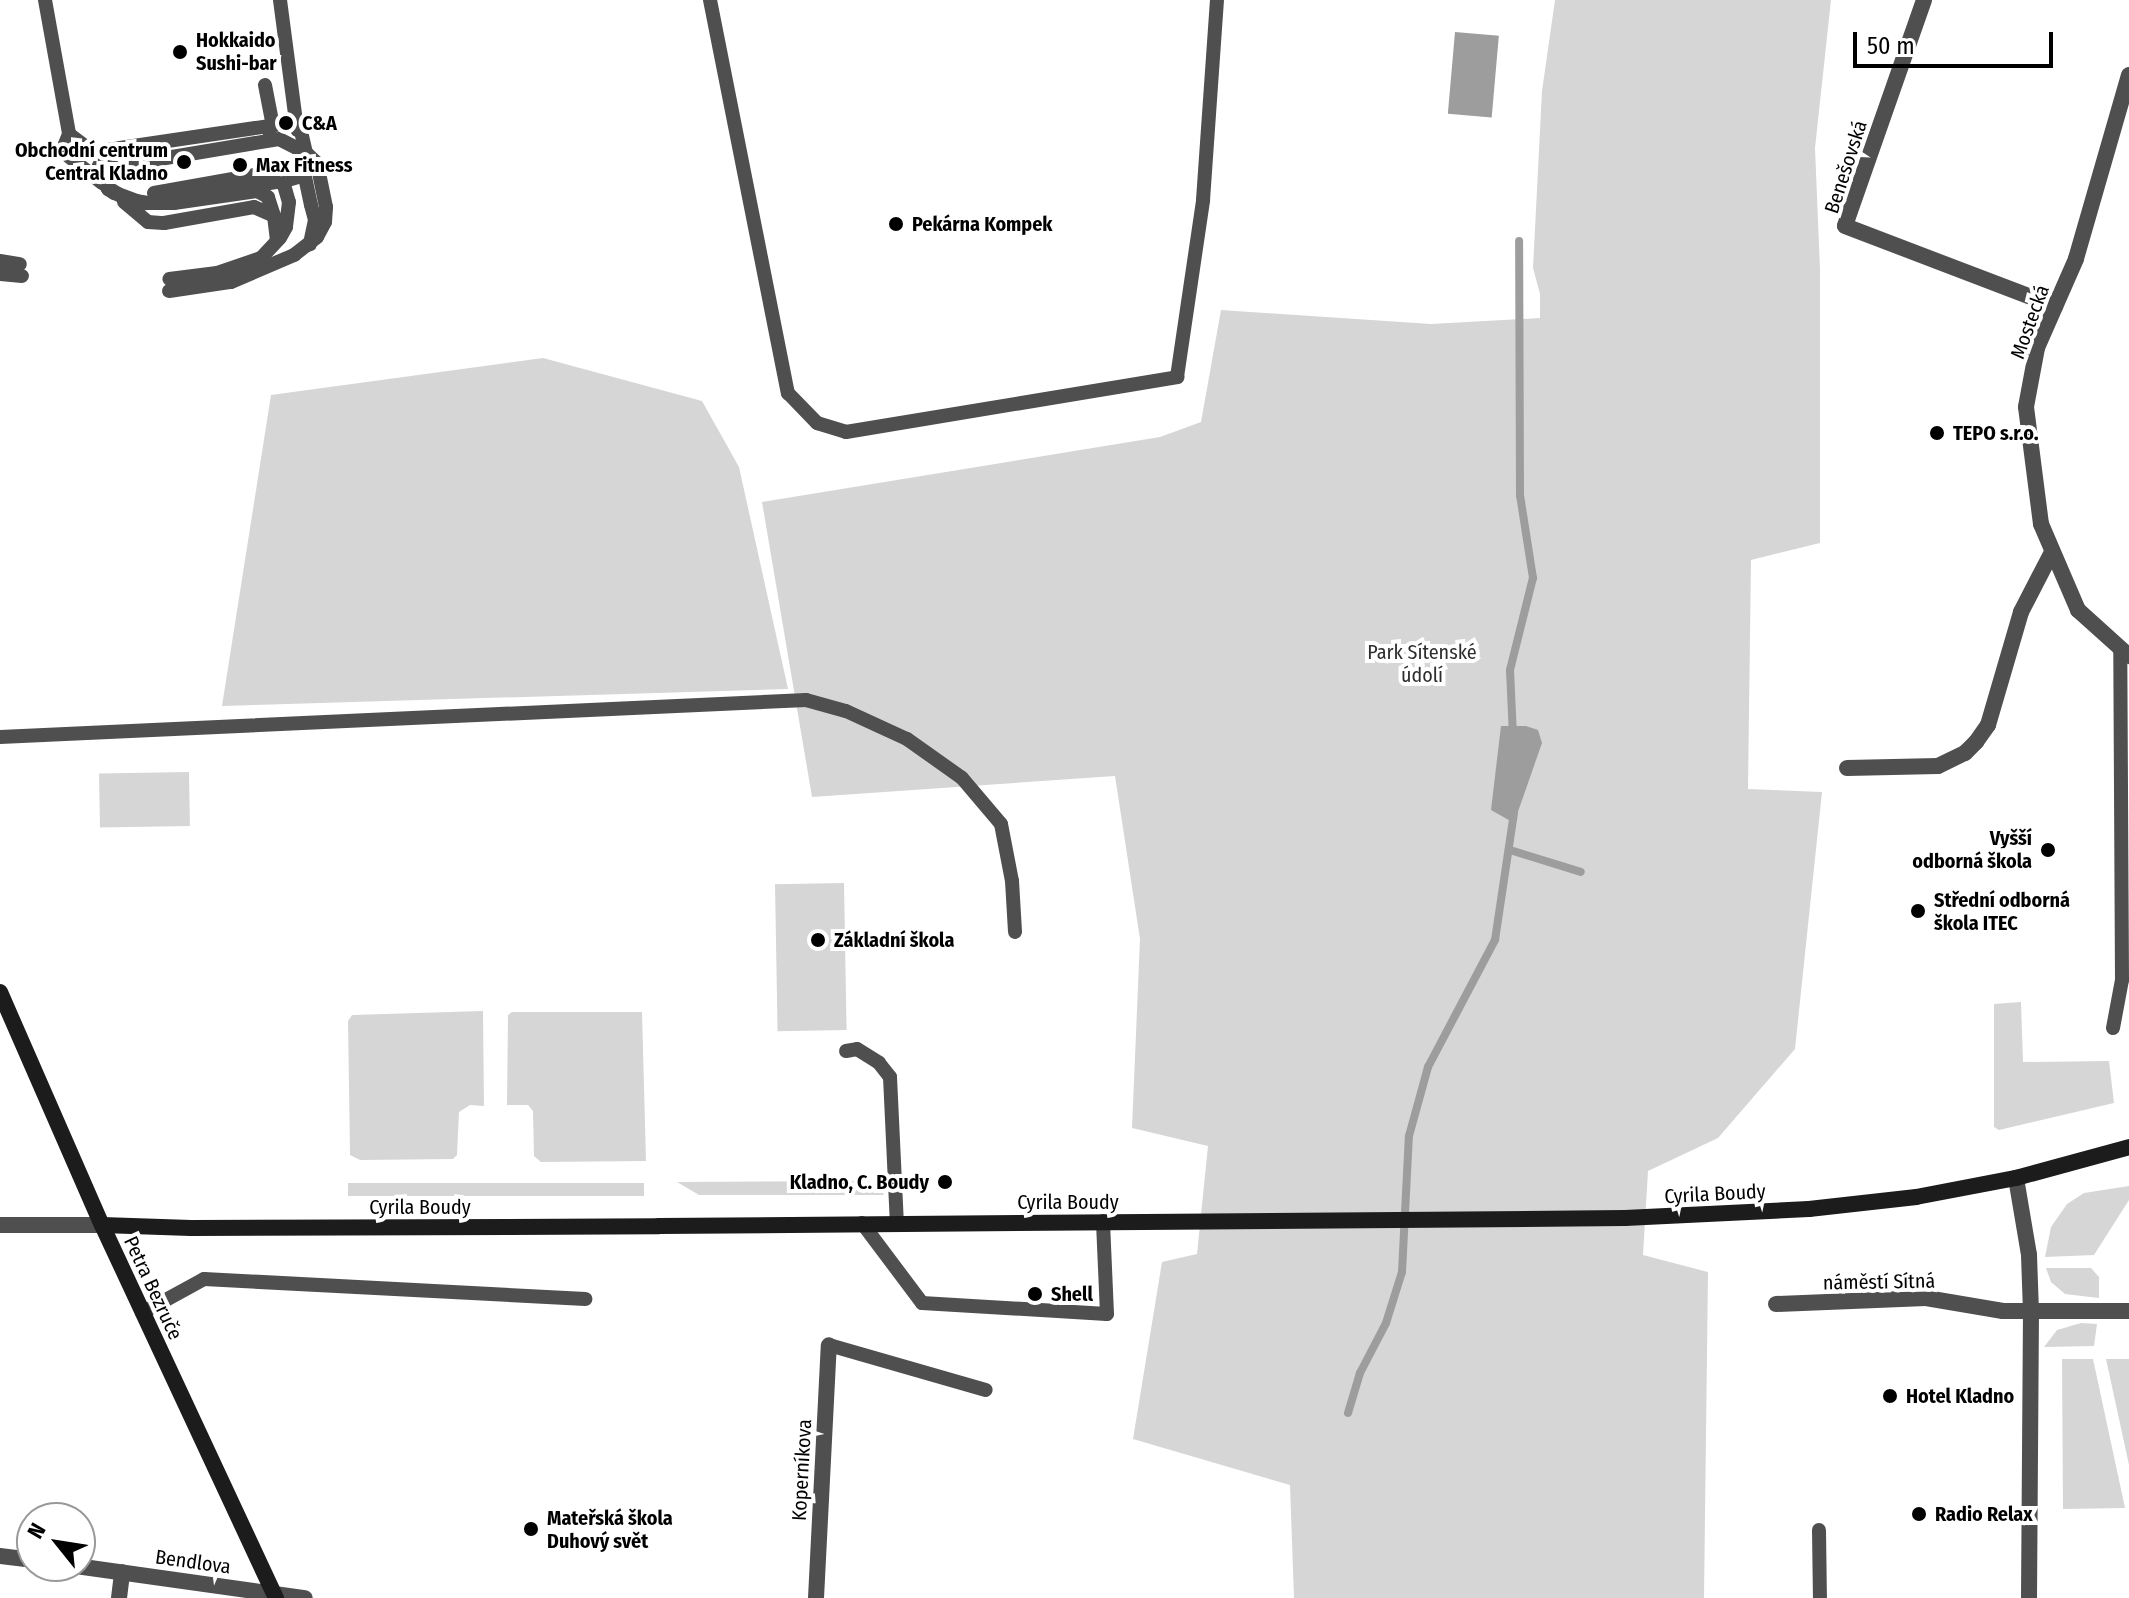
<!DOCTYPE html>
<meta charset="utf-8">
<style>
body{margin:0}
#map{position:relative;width:2129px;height:1598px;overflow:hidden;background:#fff;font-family:"Fira Sans Condensed",sans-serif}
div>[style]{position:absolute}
.green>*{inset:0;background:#d6d6d6;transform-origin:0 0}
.water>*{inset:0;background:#9d9d9d;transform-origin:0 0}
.stream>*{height:8px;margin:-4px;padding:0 4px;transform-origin:4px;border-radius:4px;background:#9d9d9d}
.lane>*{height:14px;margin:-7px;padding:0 7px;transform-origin:7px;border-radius:7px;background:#4f4f4f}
.street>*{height:16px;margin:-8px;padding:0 8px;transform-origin:8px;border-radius:8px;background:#4f4f4f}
.secondary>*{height:16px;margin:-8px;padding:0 8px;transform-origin:8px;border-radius:8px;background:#1c1c1c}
.dots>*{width:22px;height:22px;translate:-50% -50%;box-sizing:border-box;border:4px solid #fff;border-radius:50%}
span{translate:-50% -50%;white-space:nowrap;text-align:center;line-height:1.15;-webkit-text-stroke:8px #fff;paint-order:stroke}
.poi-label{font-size:20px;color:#000;font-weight:700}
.left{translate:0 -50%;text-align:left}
.right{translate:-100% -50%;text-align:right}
.street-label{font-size:20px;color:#000}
.park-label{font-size:20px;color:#2d2d2d}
.north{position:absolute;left:16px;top:1502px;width:80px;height:80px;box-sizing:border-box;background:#fff;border:2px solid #999;border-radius:50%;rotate:300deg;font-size:22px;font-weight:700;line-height:32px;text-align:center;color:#000}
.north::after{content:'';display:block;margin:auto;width:28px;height:36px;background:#000;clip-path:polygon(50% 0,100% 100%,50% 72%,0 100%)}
.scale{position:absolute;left:1853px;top:32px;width:200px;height:36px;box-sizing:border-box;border:4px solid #000;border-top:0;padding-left:10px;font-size:24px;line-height:28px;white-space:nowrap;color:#000;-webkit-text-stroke:6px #fff;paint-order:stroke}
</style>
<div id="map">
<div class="green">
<i style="clip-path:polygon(1555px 0,1831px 0,1815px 148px,1820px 269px,1820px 543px,1751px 560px,1748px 789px,1822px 792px,1795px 1049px,1718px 1138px,1648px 1171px,1643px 1255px,1708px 1272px,1704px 1598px,1294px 1598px,1290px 1485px,1133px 1439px,1162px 1262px,1197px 1254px,1208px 1146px,1132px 1128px,1140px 939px,1115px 776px,812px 797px,762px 502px,1160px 437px,1201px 422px,1221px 310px,1431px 324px,1540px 318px,1540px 294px,1533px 268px,1542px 91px)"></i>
<i style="clip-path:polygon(543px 358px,702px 401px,739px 467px,788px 689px,222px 706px,271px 395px)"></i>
<i style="left:189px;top:772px;width:54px;height:90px;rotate:89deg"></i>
<i style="left:844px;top:883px;width:147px;height:69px;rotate:89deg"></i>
<i style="clip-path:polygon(2021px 1002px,2023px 1062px,2109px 1061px,2114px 1103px,1999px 1130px,1994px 1127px,1994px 1004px)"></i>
<i style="clip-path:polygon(483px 1011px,484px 1106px,470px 1105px,459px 1112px,457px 1155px,453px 1159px,360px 1160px,350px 1155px,348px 1021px,352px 1015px)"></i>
<i style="clip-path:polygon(512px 1012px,642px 1012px,646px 1161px,541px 1162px,534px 1156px,533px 1111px,528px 1105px,507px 1105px,508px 1015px)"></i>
<i style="clip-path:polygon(868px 1181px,879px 1186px,884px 1195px,699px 1195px,677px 1182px)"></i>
<i style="left:348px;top:1183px;width:296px;height:13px"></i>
<i style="clip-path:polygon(2129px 1186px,2129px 1200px,2094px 1255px,2045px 1257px,2051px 1227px,2067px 1204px,2084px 1193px)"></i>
<i style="clip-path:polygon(2046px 1268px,2091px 1268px,2099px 1277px,2099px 1298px,2065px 1294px,2051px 1282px)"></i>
<i style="clip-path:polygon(2081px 1323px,2097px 1324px,2094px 1346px,2044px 1347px,2057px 1330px)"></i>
<i style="clip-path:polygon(2062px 1359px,2093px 1359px,2125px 1508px,2063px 1509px)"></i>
<i style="clip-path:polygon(2106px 1359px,2129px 1359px,2129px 1465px)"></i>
</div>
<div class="water">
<i style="left:1455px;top:32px;width:44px;height:82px;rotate:5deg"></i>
<i style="clip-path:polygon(1501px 726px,1526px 726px,1538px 730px,1542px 743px,1514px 823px,1491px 810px)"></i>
</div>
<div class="stream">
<i style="left:1513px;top:736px;width:66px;rotate:-92.6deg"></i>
<i style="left:1510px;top:670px;width:95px;rotate:-76deg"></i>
<i style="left:1533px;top:578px;width:84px;rotate:-98.9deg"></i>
<i style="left:1520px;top:495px;width:254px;rotate:-90.2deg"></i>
<i style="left:1510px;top:850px;width:74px;rotate:17.2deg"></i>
<i style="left:1348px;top:1413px;width:42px;rotate:-73.3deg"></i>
<i style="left:1360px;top:1373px;width:56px;rotate:-62.5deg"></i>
<i style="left:1386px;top:1323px;width:53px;rotate:-72.6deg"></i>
<i style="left:1402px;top:1272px;width:136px;rotate:-87.1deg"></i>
<i style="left:1409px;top:1136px;width:72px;rotate:-74.6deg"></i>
<i style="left:1428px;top:1067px;width:144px;rotate:-62.2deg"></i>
<i style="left:1495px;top:940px;width:128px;rotate:-81.5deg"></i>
</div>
<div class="lane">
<i style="left:45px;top:0;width:136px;rotate:79.8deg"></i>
<i style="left:69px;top:134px;width:18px;rotate:112deg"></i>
<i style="left:62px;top:151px;width:51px;rotate:38.7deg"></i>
<i style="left:280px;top:0;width:131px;rotate:82.5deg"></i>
<i style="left:710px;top:0;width:401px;rotate:78.8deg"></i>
<i style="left:788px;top:393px;width:42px;rotate:46deg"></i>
<i style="left:817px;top:423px;width:30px;rotate:17deg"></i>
<i style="left:846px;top:432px;width:336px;rotate:-9.4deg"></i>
<i style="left:1177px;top:377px;width:179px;rotate:-81.6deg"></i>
<i style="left:1203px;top:200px;width:200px;rotate:-86deg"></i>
<i style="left:265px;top:85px;width:37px;rotate:79deg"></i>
<i style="left:272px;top:121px;width:11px;rotate:105deg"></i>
<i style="left:69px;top:134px;width:50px;rotate:36.9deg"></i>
<i style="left:154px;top:193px;width:103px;rotate:-10.1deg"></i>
<i style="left:255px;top:175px;width:18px;rotate:6deg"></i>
<i style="left:273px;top:177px;width:14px;rotate:36deg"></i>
<i style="left:284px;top:185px;width:18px;rotate:74deg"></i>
<i style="left:289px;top:202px;width:25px;rotate:97deg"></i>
<i style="left:286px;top:227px;width:13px;rotate:119deg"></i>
<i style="left:124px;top:202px;width:31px;rotate:40deg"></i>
<i style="left:148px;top:222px;width:16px;rotate:4deg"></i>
<i style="left:164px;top:223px;width:91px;rotate:-10.1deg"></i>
<i style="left:254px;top:207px;width:22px;rotate:24deg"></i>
<i style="left:274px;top:216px;width:25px;rotate:83deg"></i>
<i style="left:277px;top:241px;width:23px;rotate:133deg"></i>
<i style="left:261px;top:258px;width:46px;rotate:161.2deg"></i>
<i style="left:217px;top:273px;width:48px;rotate:172.9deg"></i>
<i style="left:274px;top:216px;width:20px;rotate:-108deg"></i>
<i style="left:268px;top:197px;width:13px;rotate:-151deg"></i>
<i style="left:257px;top:191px;width:84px;rotate:171.8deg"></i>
<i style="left:174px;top:203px;width:26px;rotate:180deg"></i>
<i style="left:148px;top:203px;width:11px;rotate:-170deg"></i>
<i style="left:137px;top:201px;width:20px;rotate:-160deg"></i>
<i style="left:118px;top:194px;width:13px;rotate:-148deg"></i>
<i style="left:107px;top:187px;width:17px;rotate:-123deg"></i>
<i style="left:98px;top:173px;width:7px;rotate:-82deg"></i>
<i style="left:99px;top:166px;width:19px;rotate:-58deg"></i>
<i style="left:109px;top:150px;width:11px;rotate:-10deg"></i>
<i style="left:120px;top:148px;width:172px;rotate:-8.4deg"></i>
<i style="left:290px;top:123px;width:11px;rotate:22deg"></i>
<i style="left:300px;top:127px;width:31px;rotate:77deg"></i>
<i style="left:307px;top:157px;width:12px;rotate:104deg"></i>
<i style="left:304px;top:169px;width:10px;rotate:127deg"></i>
<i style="left:298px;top:177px;width:10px;rotate:163deg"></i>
<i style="left:288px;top:180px;width:143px;rotate:170.7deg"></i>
<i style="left:147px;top:203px;width:9px;rotate:174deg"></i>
<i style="left:138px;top:204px;width:26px;rotate:-155deg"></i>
<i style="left:114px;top:193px;width:7px;rotate:-146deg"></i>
<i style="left:108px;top:189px;width:9px;rotate:-96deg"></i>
<i style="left:107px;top:180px;width:6px;rotate:-81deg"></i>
<i style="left:108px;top:174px;width:13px;rotate:-39deg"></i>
<i style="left:118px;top:166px;width:163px;rotate:-9.5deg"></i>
<i style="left:279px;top:139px;width:22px;rotate:27deg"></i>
<i style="left:299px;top:149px;width:57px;rotate:77.9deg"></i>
<i style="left:311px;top:205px;width:16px;rotate:75deg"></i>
<i style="left:315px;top:220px;width:25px;rotate:102deg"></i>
<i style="left:0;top:261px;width:20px;rotate:9deg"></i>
<i style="left:0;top:274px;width:22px;rotate:5deg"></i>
<i style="left:169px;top:291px;width:63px;rotate:-8.3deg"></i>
<i style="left:231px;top:282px;width:69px;rotate:-23.2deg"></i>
<i style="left:294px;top:255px;width:29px;rotate:-38deg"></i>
<i style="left:317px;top:237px;width:17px;rotate:-62deg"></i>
<i style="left:325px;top:222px;width:15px;rotate:-86deg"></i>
<i style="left:326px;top:207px;width:45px;rotate:-101.6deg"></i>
<i style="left:317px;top:163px;width:18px;rotate:-137deg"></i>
<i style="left:0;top:737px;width:807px;rotate:-2.63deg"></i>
<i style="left:806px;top:700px;width:41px;rotate:15.4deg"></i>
<i style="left:846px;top:711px;width:67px;rotate:24.7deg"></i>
<i style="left:907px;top:739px;width:67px;rotate:35.3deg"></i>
<i style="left:962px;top:778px;width:60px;rotate:49.7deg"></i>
<i style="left:1001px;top:824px;width:58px;rotate:79.1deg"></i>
<i style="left:1012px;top:881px;width:51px;rotate:86.6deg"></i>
<i style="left:2113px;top:1028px;width:49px;rotate:-79.4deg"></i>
<i style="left:2122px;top:980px;width:329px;rotate:-90.3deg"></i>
<i style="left:846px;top:1051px;width:11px;rotate:-10deg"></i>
<i style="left:857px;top:1049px;width:26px;rotate:32deg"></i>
<i style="left:879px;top:1063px;width:18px;rotate:52deg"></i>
<i style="left:890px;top:1077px;width:146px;rotate:87.3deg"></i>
<i style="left:862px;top:1223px;width:100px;rotate:53.1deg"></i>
<i style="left:922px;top:1303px;width:185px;rotate:3.4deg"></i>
<i style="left:1107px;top:1314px;width:93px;rotate:-92.5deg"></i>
<i style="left:142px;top:1313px;width:71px;rotate:-28.7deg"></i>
<i style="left:204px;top:1279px;width:382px;rotate:3deg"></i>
<i style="left:829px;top:1345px;width:163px;rotate:16deg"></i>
<i style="left:1819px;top:1530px;width:68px;rotate:89.2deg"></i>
</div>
<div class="street">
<i style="left:1924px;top:0;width:239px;rotate:109.3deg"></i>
<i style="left:1845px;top:226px;width:225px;rotate:20.9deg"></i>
<i style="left:2129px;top:75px;width:191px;rotate:106.1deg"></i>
<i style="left:2076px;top:259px;width:97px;rotate:113.7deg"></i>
<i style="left:2037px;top:348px;width:60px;rotate:100.6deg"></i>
<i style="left:2026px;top:407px;width:118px;rotate:82.7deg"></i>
<i style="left:2041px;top:524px;width:94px;rotate:66.7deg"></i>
<i style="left:2078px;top:610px;width:69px;rotate:42deg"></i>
<i style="left:1847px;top:768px;width:91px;rotate:-1.3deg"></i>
<i style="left:1938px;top:766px;width:30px;rotate:-26deg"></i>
<i style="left:1965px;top:753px;width:16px;rotate:-45deg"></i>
<i style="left:1976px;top:742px;width:21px;rotate:-55deg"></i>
<i style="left:1988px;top:725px;width:118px;rotate:-73.7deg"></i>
<i style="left:2021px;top:612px;width:68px;rotate:-62.7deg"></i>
<i style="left:2016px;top:1178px;width:78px;rotate:80.4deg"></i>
<i style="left:2029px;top:1255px;width:56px;rotate:88deg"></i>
<i style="left:2031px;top:1311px;width:287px;rotate:90.4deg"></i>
<i style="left:0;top:1225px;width:102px"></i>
<i style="left:1776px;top:1304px;width:150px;rotate:-2.3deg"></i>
<i style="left:1926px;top:1298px;width:78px;rotate:9.6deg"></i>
<i style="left:2003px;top:1311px;width:126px"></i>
<i style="left:0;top:1556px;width:32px;rotate:7deg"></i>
<i style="left:76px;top:1566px;width:231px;rotate:8deg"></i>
<i style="left:119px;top:1598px;width:26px;rotate:-83deg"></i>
<i style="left:816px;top:1598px;width:253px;rotate:-87.1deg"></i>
</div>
<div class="secondary">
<i style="left:0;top:992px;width:254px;rotate:66.4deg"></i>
<i style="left:102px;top:1225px;width:412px;rotate:65deg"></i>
<i style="left:102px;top:1225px;width:89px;rotate:1.9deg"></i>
<i style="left:191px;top:1228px;width:468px;rotate:-0.2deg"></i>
<i style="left:659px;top:1226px;width:966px;rotate:-0.47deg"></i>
<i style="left:1625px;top:1218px;width:184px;rotate:-2.8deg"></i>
<i style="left:1809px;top:1209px;width:108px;rotate:-6.4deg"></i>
<i style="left:1916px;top:1197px;width:102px;rotate:-10.8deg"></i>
<i style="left:2016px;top:1178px;width:117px;rotate:-15.3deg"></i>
</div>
<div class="dots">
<i style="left:180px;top:52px;background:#000"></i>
<i style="left:286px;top:123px;background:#000"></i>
<i style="left:184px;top:162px;background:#000"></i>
<i style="left:240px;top:165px;background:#000"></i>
<i style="left:896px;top:224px;background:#000"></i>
<i style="left:1937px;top:433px;background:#000"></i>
<i style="left:2048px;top:850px;background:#000"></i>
<i style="left:1918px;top:911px;background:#000"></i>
<i style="left:818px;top:940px;background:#000"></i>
<i style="left:945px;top:1182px;background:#000"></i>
<i style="left:1035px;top:1294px;background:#000"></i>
<i style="left:1890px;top:1396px;background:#000"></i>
<i style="left:1919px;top:1514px;background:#000"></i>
<i style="left:531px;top:1529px;background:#000"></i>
</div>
<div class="poi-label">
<span class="left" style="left:196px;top:52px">Hokkaido<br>Sushi-bar</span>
<span class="left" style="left:302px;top:123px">C&amp;A</span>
<span class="right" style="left:168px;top:162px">Obchodní centrum<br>Central Kladno</span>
<span class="left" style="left:256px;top:165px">Max Fitness</span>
<span class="left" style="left:912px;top:224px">Pekárna Kompek</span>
<span class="left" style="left:1953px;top:433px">TEPO s.r.o.</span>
<span class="right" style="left:2032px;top:850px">Vyšší<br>odborná škola</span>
<span class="left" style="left:1934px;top:912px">Střední odborná<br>škola ITEC</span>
<span class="left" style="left:834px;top:940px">Základní škola</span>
<span class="right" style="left:929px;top:1182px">Kladno, C. Boudy</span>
<span class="left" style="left:1051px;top:1294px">Shell</span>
<span class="left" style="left:1906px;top:1396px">Hotel Kladno</span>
<span class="left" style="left:1935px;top:1514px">Radio Relax</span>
<span class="left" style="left:547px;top:1530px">Mateřská škola<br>Duhový svět</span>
</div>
<div class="street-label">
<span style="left:1846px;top:167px;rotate:-72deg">Benešovská</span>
<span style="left:2030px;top:322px;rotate:-70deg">Mostecká</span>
<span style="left:1715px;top:1194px;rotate:-3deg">Cyrila Boudy</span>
<span style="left:1068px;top:1202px">Cyrila Boudy</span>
<span style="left:420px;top:1207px">Cyrila Boudy</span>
<span style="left:1879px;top:1282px;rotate:-1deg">náměstí Sítná</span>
<span style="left:153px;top:1288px;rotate:65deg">Petra Bezruče</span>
<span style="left:802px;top:1470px;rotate:-87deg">Koperníkova</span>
<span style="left:193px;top:1562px;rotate:8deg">Bendlova</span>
</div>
<div class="park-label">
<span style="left:1422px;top:664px">Park Sítenské<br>údolí</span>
</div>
<div class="north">N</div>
<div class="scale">50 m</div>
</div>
